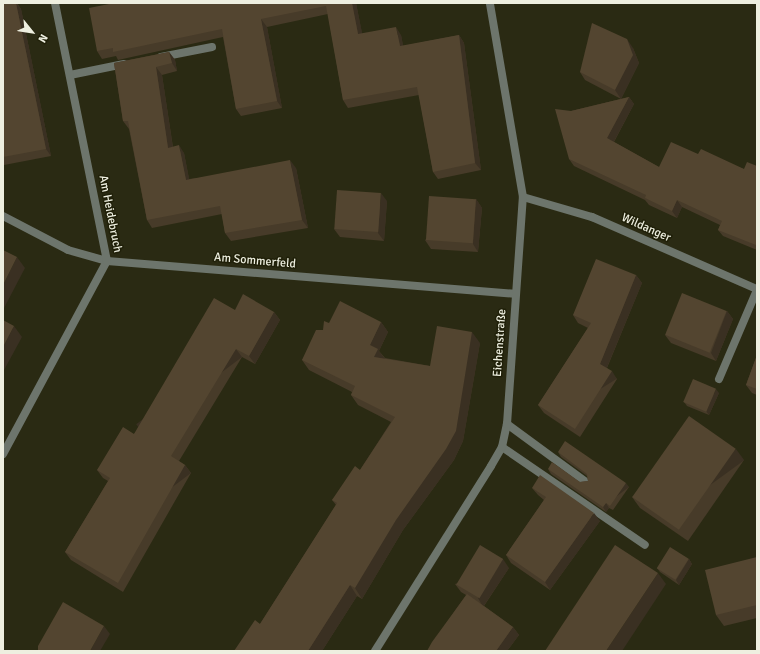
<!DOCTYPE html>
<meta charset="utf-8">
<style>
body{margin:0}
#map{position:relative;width:760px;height:654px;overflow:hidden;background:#2a2a13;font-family:Signika,sans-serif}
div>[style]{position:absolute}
.lane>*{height:8px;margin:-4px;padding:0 4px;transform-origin:4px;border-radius:4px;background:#6d756c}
.street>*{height:8px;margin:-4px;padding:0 4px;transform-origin:4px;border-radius:4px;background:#6d756c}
.wall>*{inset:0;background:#473b29}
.shaded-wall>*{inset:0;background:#3a3022;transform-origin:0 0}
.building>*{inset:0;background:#534530;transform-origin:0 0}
span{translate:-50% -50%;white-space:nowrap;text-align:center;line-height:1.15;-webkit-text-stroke:3px #202009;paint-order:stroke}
.street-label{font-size:12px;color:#eeefe0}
.frame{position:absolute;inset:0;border:4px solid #eeefe0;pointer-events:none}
.north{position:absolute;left:12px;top:12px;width:40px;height:40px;-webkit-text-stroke:3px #202009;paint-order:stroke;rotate:120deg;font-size:11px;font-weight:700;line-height:16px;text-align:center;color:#eeefe0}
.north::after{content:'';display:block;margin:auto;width:14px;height:18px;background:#eeefe0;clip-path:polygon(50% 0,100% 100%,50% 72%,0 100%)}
</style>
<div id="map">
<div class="lane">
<i style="left:161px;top:57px;width:52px;rotate:-11.1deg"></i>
<i style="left:70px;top:75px;width:55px;rotate:-11.5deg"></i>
<i style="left:719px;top:379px;width:97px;rotate:-66.9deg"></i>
<i style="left:507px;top:424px;width:98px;rotate:36.3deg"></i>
<i style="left:502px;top:447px;width:173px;rotate:34.4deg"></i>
</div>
<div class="street">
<i style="left:523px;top:197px;width:72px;rotate:16.2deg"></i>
<i style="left:592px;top:217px;width:180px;rotate:23.6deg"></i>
<i style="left:3px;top:216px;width:73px;rotate:27.6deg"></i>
<i style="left:68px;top:250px;width:41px;rotate:15.8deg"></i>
<i style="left:107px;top:261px;width:409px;rotate:4.6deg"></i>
<i style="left:3px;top:454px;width:219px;rotate:-61.7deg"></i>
<i style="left:107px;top:261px;width:263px;rotate:-101.4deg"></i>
<i style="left:375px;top:651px;width:218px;rotate:-57.9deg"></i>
<i style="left:491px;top:466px;width:22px;rotate:-60deg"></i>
<i style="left:502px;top:447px;width:24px;rotate:-78deg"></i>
<i style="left:507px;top:424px;width:228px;rotate:-86deg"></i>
<i style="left:523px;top:197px;width:197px;rotate:-99.7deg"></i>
</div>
<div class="wall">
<i style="clip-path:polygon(10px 3px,17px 3px,21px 9px,51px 156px,4px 165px,3px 164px,3px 4px)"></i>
<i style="clip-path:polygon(114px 3px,356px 3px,362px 34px,401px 35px,403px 46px,459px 35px,464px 43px,481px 170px,438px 179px,433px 172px,419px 95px,348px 108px,343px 100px,328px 14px,267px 27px,282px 108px,241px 116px,236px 109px,223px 37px,118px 60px,116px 56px,102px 59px,97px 51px)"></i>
<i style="clip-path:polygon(633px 48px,639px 63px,621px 99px,585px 80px,580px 72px)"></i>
<i style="clip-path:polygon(169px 52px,175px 60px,177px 71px,162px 75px,173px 147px,184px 153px,189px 179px,296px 168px,308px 228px,231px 241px,225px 233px,222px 214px,152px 228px,147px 220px,129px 129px,123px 121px,114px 63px)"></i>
<i style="clip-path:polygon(629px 97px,634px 104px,614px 142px,659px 167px,698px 154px,744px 169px,757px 166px,757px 250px,723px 236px,718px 230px,720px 225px,682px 207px,677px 218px,649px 205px,645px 200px,574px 166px,569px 159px,571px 111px)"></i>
<i style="clip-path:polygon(476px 199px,482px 208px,478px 252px,431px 249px,425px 240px)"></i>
<i style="clip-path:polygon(387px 201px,384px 241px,340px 237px,334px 229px)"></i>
<i style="clip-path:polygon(636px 275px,642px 283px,607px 368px,617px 379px,580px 437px,544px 413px,538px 405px,588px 328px,578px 323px,573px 315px)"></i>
<i style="clip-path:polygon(235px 310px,274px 312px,280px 320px,255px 364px,242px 357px,179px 461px,185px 465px,191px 473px,123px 592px,71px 560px,65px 552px,108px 481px,103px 478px,97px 470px,134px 434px)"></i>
<i style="clip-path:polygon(727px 311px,733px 319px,716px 361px,671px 343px,665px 335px)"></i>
<i style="clip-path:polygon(381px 322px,388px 332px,379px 351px,385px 358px,430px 366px,480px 343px,463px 441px,454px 460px,403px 530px,362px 599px,357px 596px,322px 651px,234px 651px,260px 624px,336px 505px,332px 500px,360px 470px,391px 422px,358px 405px,351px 395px,352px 392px,309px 370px,302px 360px,323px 330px)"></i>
<i style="clip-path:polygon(757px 355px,757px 395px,752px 393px,746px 385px)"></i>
<i style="clip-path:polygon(719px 393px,709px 415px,687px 406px,684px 402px)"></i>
<i style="clip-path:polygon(558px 452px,629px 487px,613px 510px,609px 508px,606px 512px,551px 474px,548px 469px,580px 482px,588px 481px,587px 476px,561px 457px)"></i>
<i style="clip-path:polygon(744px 460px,688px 541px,640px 508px,632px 497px)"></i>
<i style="clip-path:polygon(532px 488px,600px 521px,550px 590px,511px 563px,506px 555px,544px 500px,538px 495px)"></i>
<i style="clip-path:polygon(757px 557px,757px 618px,724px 626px,716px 615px)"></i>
<i style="clip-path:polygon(689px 559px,692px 564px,679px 585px,660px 572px,657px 568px)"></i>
<i style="clip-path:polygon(509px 568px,484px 606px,513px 627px,519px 635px,507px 651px,427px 651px,466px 595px,461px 592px,455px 584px)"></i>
</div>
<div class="shaded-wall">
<i style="clip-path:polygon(16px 3px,21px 9px,51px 156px,46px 149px)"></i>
<i style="clip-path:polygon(352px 3px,356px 3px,364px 42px,358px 34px)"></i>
<i style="clip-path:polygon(261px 19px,267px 27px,282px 108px,277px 101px)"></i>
<i style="clip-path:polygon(396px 27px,401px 35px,405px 54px,400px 46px)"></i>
<i style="clip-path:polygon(459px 35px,464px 43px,481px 170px,475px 163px)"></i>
<i style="clip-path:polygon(627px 39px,633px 48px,639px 63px,621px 99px,615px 90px)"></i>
<i style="clip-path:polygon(169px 52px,175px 60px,177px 71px,172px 63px)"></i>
<i style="clip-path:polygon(156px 67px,162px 75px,174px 155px,168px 148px)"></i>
<i style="clip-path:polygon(629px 97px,634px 104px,612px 145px,607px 138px)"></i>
<i style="clip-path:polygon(179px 145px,184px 153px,191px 188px,186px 180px)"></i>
<i style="clip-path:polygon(290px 160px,296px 168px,308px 228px,302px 220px)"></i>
<i style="clip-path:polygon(381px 193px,387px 201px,384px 241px,378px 233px)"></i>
<i style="clip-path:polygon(476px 199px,482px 208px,478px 252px,473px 244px)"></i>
<i style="clip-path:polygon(677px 200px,682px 207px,677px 218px,672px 211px)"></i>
<i style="clip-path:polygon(17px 257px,25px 268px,3px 310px,3px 285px)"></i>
<i style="clip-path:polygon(636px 275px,642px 283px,605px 372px,600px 364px)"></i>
<i style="clip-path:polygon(727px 311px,733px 319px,716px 361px,711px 353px)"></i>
<i style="clip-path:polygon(274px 312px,280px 320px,255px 364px,249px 356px)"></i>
<i style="clip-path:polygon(381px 322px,388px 332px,379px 351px,385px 359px,374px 357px,370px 345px)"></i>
<i style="clip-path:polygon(14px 326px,22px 337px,3px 372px,3px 347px)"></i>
<i style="clip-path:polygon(472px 332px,480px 343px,463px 441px,454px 460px,403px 530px,362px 599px,355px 588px)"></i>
<i style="left:236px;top:349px;width:10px;height:125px;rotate:53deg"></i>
<i style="left:612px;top:371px;width:9px;height:69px;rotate:58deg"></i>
<i style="clip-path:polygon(716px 389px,719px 393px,709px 415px,706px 411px)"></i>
<i style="left:736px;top:449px;width:14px;height:98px;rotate:54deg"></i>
<i style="left:185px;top:465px;width:10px;height:136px;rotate:53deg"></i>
<i style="left:626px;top:483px;width:5px;height:28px;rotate:53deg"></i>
<i style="clip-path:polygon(606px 503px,609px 508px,606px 512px,603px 507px)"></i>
<i style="clip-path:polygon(594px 513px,600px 521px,550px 590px,545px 582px)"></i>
<i style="clip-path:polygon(503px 559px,509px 568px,483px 607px,478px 598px)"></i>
<i style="clip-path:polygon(689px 559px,692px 564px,679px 585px,676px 580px)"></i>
<i style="clip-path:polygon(658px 573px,666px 584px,622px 651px,606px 651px)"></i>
<i style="clip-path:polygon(350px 585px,357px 596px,322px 651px,308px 651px)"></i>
<i style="clip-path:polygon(104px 626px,110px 634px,100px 651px,90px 651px)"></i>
<i style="clip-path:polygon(513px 627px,519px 635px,507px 651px,496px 651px)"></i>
</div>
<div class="building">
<i style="clip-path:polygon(10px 3px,16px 3px,46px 149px,3px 157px,3px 4px)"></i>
<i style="clip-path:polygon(114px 3px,352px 3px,358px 34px,396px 27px,400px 46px,459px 35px,475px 163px,433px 172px,417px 87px,343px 100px,326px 6px,261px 19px,277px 101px,236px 109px,222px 29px,113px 52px,113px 48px,97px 51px,89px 8px)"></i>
<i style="clip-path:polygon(757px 3px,757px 31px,756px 31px)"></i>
<i style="clip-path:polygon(592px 23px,627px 39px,633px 55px,615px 90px,580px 72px)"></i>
<i style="clip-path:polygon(169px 52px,172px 63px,156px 67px,168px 148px,179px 145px,186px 180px,290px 160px,302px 220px,225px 233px,220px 206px,147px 220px,128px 121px,123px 121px,114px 63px)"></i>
<i style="clip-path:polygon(629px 97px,607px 138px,659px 167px,671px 142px,698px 154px,701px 149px,744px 169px,747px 162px,757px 166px,757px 242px,756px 245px,718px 230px,722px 221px,677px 200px,672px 211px,645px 198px,646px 195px,569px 159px,555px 109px,571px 111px)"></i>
<i style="left:337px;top:190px;width:44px;height:39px;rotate:4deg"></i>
<i style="left:429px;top:196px;width:47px;height:44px;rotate:4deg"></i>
<i style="clip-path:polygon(3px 250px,17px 257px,3px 285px)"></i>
<i style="clip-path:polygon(596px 259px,636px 275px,600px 364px,612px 371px,575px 429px,538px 405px,591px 323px,573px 315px)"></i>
<i style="left:682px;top:293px;width:48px;height:45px;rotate:22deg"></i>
<i style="clip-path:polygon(243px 294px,274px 312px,249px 356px,236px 349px,171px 456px,185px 465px,118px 583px,65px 552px,110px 478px,97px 470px,123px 427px,134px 434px,214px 298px,235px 310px)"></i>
<i style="clip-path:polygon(340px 301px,381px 322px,370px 345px,378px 349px,374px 357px,430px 366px,437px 326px,472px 332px,456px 431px,446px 449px,396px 520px,355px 588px,350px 585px,308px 651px,234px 651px,255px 620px,260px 624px,337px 503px,332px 500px,355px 466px,360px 470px,395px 417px,351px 395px,355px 386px,302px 360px,316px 330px,323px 330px,324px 321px,329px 323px)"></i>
<i style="clip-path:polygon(3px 320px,14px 326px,3px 347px)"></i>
<i style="clip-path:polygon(757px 355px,757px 389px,746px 385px)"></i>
<i style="left:693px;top:379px;width:25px;height:25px;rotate:23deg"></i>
<i style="left:689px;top:416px;width:57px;height:99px;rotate:35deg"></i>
<i style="clip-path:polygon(565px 441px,626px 483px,610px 506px,606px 503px,603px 507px,548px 469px,552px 462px,580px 482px,588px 481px,587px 474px,558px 452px)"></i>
<i style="clip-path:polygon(540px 475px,594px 513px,545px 582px,506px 555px,546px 497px,532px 488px)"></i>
<i style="left:480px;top:545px;width:27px;height:46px;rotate:31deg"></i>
<i style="clip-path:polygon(615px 545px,658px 573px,606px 651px,545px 651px)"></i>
<i style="left:670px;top:547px;width:22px;height:25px;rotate:32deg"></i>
<i style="clip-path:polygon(757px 557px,757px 605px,716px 615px,705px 570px)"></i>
<i style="clip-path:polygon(467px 594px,513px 627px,496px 651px,427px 651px,432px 642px)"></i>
<i style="clip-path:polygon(63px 602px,104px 626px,90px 651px,38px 651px,38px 646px)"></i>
</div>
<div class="street-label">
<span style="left:110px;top:214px;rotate:79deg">Am Heidebruch</span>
<span style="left:646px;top:228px;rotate:24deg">Wildanger</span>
<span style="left:255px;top:261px;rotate:5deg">Am Sommerfeld</span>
<span style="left:500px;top:343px;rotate:-86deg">Eichenstraße</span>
</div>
<div class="frame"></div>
<div class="north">N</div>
</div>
